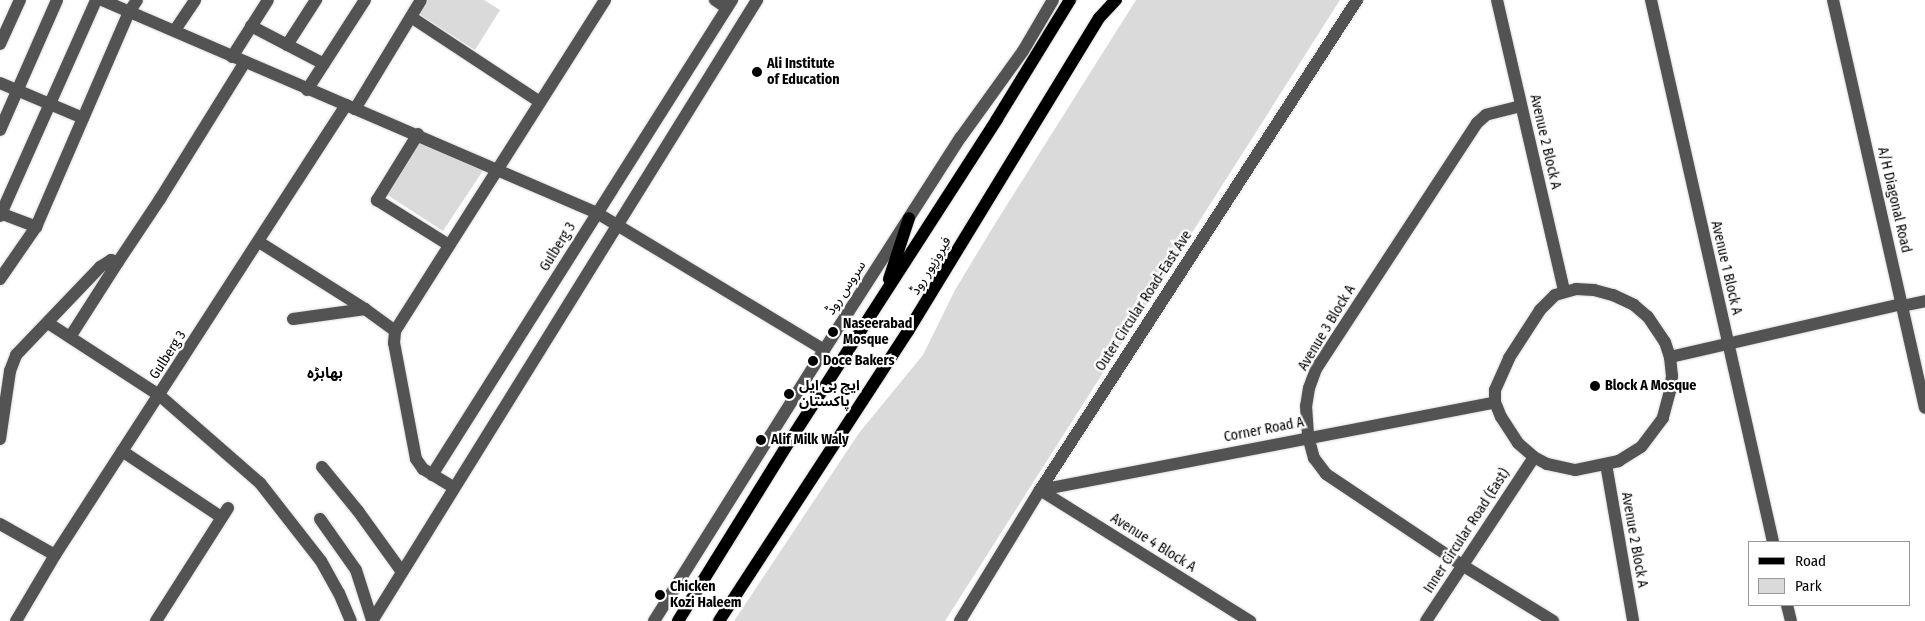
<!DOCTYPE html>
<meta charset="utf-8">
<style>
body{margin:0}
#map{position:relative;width:1925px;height:621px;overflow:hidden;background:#fff;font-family:"Fira Sans Condensed","Noto Sans Arabic",sans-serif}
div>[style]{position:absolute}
.green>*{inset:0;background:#dadada}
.roads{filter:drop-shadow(0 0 1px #dbdbdb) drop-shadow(0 0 1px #dbdbdb)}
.minor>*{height:12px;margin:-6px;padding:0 6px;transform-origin:6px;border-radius:6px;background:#535353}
.major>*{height:12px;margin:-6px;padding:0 6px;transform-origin:6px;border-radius:6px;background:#000}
.dots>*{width:14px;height:14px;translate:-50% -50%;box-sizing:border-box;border:2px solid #fff;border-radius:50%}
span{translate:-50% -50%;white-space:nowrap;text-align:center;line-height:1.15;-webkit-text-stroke:4.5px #fff;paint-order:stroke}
.poi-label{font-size:14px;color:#000;font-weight:700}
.left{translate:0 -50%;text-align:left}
.street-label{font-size:14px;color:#000}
.neighbourhood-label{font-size:15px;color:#000;font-weight:700}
.legend{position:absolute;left:1748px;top:541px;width:162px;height:65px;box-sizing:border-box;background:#fff;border:1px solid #999;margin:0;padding:6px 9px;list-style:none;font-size:15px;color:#000}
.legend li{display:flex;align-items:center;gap:10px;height:25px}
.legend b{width:25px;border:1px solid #999}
</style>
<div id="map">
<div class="green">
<i style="clip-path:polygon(428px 0,484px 0,500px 10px,475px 50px,419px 14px)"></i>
<i style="clip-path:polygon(1136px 0,1340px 0,945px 621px,734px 621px,859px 433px,923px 355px,955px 290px,993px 227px)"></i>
<i style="clip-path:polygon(418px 140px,484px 169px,443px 231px,386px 194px)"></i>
</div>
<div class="roads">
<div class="minor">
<i style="left:102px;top:0;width:539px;rotate:23.28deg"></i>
<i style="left:597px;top:213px;width:265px;rotate:31.1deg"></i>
<i style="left:715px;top:0;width:14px;rotate:34deg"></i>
<i style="left:1497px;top:0;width:299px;rotate:77deg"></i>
<i style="left:1651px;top:0;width:556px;rotate:77.31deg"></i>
<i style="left:1833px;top:0;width:418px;rotate:77.3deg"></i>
<i style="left:411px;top:17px;width:154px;rotate:33.4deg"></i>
<i style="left:251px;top:26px;width:82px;rotate:27.5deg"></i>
<i style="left:175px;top:30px;width:36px;rotate:-56deg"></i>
<i style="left:0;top:44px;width:48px;rotate:-65.6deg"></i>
<i style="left:287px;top:45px;width:54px;rotate:-57.2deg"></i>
<i style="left:232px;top:57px;width:67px;rotate:-57.7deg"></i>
<i style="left:0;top:83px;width:90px;rotate:22.9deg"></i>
<i style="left:307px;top:90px;width:107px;rotate:-57.2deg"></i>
<i style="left:1521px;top:106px;width:36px;rotate:166deg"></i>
<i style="left:1486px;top:115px;width:12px;rotate:138deg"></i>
<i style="left:1477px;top:123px;width:294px;rotate:123.2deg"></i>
<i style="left:1316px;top:369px;width:20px;rotate:110deg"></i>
<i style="left:1309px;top:388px;width:18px;rotate:99deg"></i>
<i style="left:1306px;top:406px;width:30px;rotate:86deg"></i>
<i style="left:1308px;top:436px;width:23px;rotate:75deg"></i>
<i style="left:1314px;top:458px;width:20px;rotate:53deg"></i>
<i style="left:1326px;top:474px;width:164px;rotate:33.8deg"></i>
<i style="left:1462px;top:565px;width:107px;rotate:31.6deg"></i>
<i style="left:355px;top:109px;width:127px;rotate:-58.8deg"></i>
<i style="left:0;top:130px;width:142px;rotate:-66.3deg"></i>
<i style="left:418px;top:134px;width:78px;rotate:121.8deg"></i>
<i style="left:377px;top:200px;width:85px;rotate:32deg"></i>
<i style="left:0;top:213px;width:39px;rotate:21deg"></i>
<i style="left:0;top:216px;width:236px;rotate:-66deg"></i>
<i style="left:259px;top:242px;width:125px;rotate:32.3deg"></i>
<i style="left:365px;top:309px;width:37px;rotate:36deg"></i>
<i style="left:0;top:279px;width:63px;rotate:-55.3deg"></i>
<i style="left:36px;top:227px;width:234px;rotate:-66.6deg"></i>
<i style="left:129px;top:12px;width:14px;rotate:-56deg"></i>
<i style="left:1576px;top:289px;width:18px;rotate:3deg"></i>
<i style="left:1594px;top:290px;width:20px;rotate:15deg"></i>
<i style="left:1613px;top:295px;width:23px;rotate:25deg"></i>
<i style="left:1634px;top:305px;width:18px;rotate:41deg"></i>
<i style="left:1648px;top:317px;width:30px;rotate:56deg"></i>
<i style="left:1665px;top:342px;width:16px;rotate:72deg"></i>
<i style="left:1670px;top:357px;width:19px;rotate:84deg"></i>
<i style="left:1672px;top:376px;width:15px;rotate:98deg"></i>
<i style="left:1670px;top:391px;width:28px;rotate:105deg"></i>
<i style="left:1663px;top:418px;width:36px;rotate:127deg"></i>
<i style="left:1641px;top:447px;width:26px;rotate:148deg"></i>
<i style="left:1619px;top:461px;width:45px;rotate:168.4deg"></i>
<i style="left:1575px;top:470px;width:29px;rotate:-168deg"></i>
<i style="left:1547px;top:464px;width:15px;rotate:-152deg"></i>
<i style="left:1534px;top:457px;width:21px;rotate:-139deg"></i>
<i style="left:1518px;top:443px;width:31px;rotate:-123deg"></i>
<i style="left:1501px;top:417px;width:16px;rotate:-112deg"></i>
<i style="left:1495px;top:402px;width:12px;rotate:-90deg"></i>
<i style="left:1495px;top:390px;width:35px;rotate:-66deg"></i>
<i style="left:1509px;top:358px;width:57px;rotate:-57.1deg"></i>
<i style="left:1540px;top:310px;width:21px;rotate:-45deg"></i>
<i style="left:1555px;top:295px;width:22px;rotate:-16deg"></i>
<i style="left:1902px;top:306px;width:24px;rotate:-12deg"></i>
<i style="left:293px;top:319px;width:73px;rotate:-7.9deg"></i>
<i style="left:48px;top:323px;width:132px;rotate:33deg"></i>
<i style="left:159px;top:395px;width:134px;rotate:41.1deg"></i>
<i style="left:260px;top:483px;width:99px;rotate:52deg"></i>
<i style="left:321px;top:561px;width:37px;rotate:61deg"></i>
<i style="left:339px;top:593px;width:30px;rotate:67deg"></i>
<i style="left:70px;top:337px;width:89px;rotate:-57.4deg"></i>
<i style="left:1670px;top:357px;width:238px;rotate:-12.9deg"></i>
<i style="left:0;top:439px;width:69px;rotate:-81.6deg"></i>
<i style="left:10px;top:371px;width:17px;rotate:-69deg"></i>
<i style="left:16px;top:355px;width:122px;rotate:-46.3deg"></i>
<i style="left:100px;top:267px;width:13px;rotate:-32deg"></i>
<i style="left:111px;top:260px;width:7px;rotate:16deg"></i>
<i style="left:118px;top:262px;width:76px;rotate:-56.3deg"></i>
<i style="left:160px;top:199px;width:161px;rotate:-58.2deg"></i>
<i style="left:122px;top:451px;width:119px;rotate:33.7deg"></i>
<i style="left:1606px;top:464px;width:159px;rotate:80.2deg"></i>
<i style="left:322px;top:467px;width:57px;rotate:50.7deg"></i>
<i style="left:358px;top:511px;width:75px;rotate:54.2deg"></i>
<i style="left:432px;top:475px;width:562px;rotate:-57.72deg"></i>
<i style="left:453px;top:487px;width:35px;rotate:-149deg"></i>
<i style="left:423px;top:469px;width:12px;rotate:-125deg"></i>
<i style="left:416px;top:459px;width:118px;rotate:-100.7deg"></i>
<i style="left:394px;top:343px;width:12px;rotate:-85deg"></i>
<i style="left:395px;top:331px;width:392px;rotate:-57.6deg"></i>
<i style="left:1040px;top:490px;width:463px;rotate:-10.9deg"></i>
<i style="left:1040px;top:490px;width:248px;rotate:32deg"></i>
<i style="left:320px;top:519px;width:62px;rotate:54.8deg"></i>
<i style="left:356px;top:570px;width:52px;rotate:72.3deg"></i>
<i style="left:0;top:524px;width:63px;rotate:29.4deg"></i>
<i style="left:1787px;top:605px;width:16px;rotate:76deg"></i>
<i style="left:16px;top:621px;width:77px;rotate:-59.4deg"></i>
<i style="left:55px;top:555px;width:536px;rotate:-57.11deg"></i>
<i style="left:156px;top:621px;width:134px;rotate:-57.5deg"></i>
<i style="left:372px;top:621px;width:731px;rotate:-58.2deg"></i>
<i style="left:654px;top:621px;width:320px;rotate:-57.9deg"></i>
<i style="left:824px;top:350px;width:253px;rotate:-57.3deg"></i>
<i style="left:961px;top:137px;width:106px;rotate:-54.2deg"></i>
<i style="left:1023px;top:51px;width:59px;rotate:-59.5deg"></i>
<i style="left:960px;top:621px;width:153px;rotate:-58.6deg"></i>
<i style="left:1040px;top:490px;width:584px;rotate:-57.1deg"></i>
<i style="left:1426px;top:621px;width:196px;rotate:-56.6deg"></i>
</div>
<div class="major">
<i style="left:889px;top:279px;width:64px;rotate:-71.8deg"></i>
<i style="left:678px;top:621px;width:211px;rotate:-58.2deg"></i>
<i style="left:789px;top:442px;width:384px;rotate:-57.2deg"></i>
<i style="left:997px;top:119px;width:140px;rotate:-58.5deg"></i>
<i style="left:719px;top:621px;width:346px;rotate:-56.9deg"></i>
<i style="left:908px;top:331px;width:367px;rotate:-58.6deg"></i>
<i style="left:1099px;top:18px;width:25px;rotate:-47deg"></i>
</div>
</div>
<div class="dots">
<i style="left:757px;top:72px;background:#000"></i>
<i style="left:833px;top:332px;background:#000"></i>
<i style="left:813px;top:361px;background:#000"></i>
<i style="left:1595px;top:386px;background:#000"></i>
<i style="left:789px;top:394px;background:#000"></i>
<i style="left:761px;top:440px;background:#000"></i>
<i style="left:660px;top:595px;background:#000"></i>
</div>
<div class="poi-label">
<span class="left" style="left:767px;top:72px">Ali Institute<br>of Education</span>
<span class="left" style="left:843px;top:332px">Naseerabad<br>Mosque</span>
<span class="left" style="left:823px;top:361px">Doce Bakers</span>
<span class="left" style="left:799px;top:394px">ایچ بی ایل<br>پاکستان</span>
<span class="left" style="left:1605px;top:386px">Block A Mosque</span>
<span class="left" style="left:771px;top:440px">Alif Milk Waly</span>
<span class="left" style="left:670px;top:595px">Chicken<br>Kozi Haleem</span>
</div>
<div class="street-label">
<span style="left:1545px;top:142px;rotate:77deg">Avenue 2 Block A</span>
<span style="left:1894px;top:200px;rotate:77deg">A/H Diagonal Road</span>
<span style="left:558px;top:247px;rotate:-58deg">Gulberg 3</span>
<span style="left:931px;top:266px;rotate:-59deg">فیروزپور روڈ</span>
<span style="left:1726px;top:268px;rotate:77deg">Avenue 1 Block A</span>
<span style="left:846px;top:288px;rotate:-57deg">سروس روڈ</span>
<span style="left:1144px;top:301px;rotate:-57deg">Outer Circular Road-East Ave</span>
<span style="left:1327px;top:328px;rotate:-59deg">Avenue 3 Block A</span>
<span style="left:168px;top:355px;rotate:-57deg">Gulberg 3</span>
<span style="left:1264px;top:430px;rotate:-11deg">Corner Road A</span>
<span style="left:1467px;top:531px;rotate:-57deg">Inner Circular Road (East)</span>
<span style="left:1634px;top:540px;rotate:80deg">Avenue 2 Block A</span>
<span style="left:1153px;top:543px;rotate:32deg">Avenue 4 Block A</span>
</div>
<div class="neighbourhood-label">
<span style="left:325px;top:374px">بھابڑہ</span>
</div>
<ul class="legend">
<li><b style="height:6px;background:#000"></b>Road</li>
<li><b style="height:14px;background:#dadada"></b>Park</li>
</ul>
</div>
